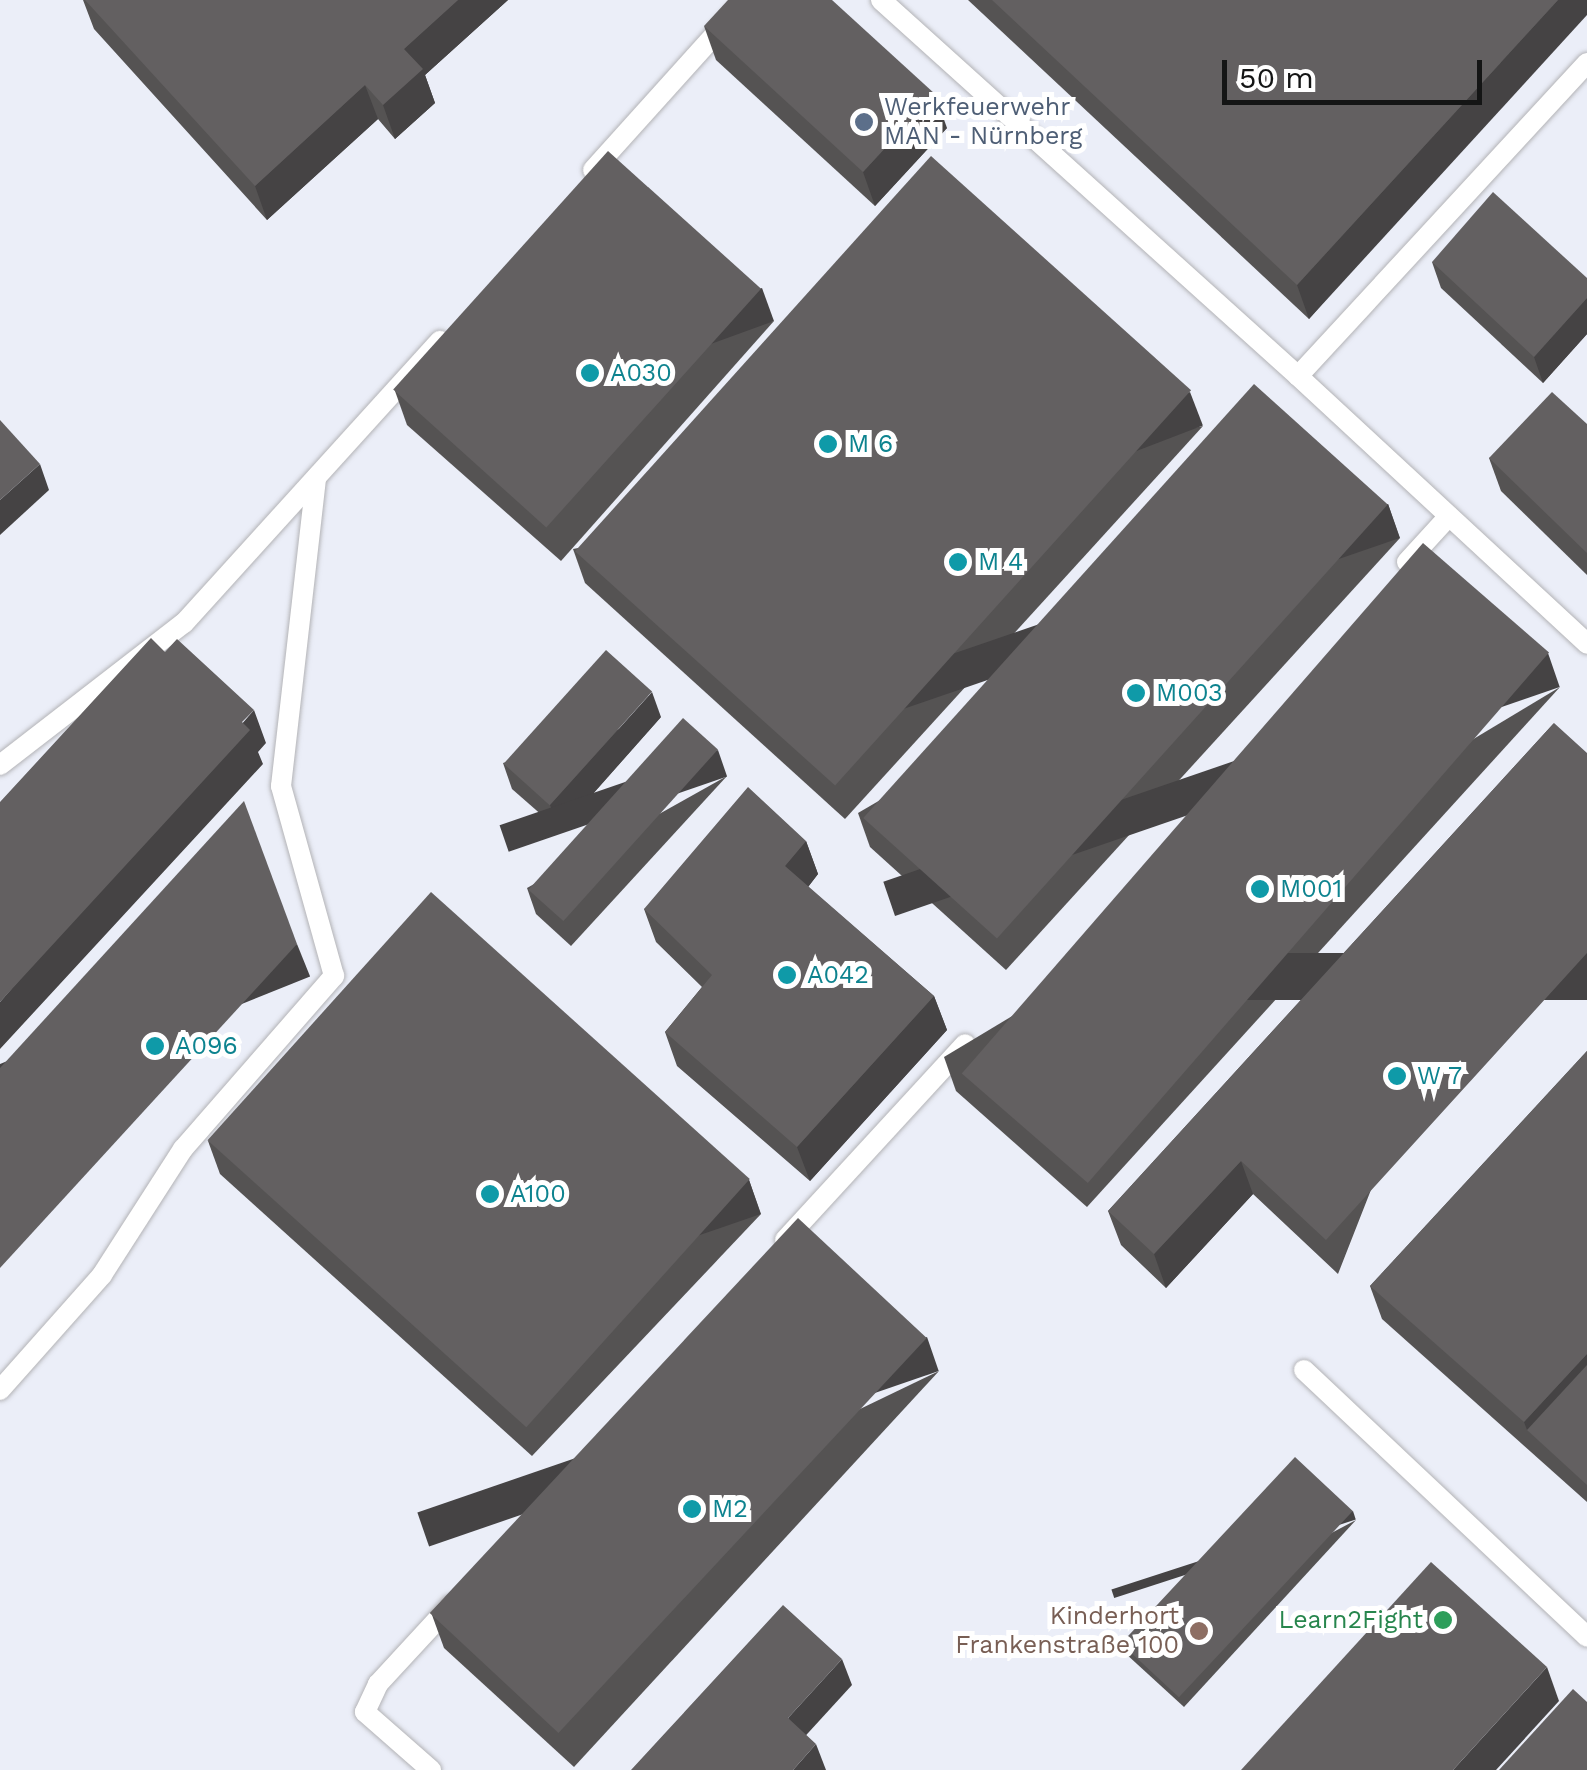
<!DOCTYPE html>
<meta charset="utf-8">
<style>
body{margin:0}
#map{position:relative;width:1587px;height:1770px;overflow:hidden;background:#fafbfe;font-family:"Work Sans",sans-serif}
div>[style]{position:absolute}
.built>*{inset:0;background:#ebeef8;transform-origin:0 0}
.roads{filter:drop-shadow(0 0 2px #b3b3b6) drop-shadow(0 0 2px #b3b3b6)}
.lane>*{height:20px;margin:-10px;padding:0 10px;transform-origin:10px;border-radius:10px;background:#fff}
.wall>*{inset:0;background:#555353}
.shaded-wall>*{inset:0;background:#454344;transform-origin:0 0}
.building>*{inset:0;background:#636061;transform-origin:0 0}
.dots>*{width:28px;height:28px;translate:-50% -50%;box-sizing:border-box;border:5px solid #fff;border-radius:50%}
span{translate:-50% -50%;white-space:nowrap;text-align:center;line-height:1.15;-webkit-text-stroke:10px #fff;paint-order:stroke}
.service-label{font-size:25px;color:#4e5e75}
.left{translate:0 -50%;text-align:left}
.culture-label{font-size:25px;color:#0d838f}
.education-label{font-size:25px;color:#785e54}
.right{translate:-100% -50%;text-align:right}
.leisure-label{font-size:25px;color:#27864d}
.scale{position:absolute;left:1222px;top:60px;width:260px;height:45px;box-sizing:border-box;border:5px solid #141515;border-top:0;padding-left:12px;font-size:30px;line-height:35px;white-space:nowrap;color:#141515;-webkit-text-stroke:8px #fff;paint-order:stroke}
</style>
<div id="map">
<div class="built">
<i style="left:0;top:0;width:1587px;height:1770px"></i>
</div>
<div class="roads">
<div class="lane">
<i style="left:881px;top:0;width:561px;rotate:42.04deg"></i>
<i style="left:1587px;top:63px;width:426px;rotate:132.7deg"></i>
<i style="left:1298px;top:376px;width:394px;rotate:42.8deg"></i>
<i style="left:593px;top:170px;width:229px;rotate:-48deg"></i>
<i style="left:1407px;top:562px;width:62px;rotate:-47.6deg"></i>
<i style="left:0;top:765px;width:232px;rotate:-37.7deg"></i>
<i style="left:184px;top:623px;width:381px;rotate:-47.8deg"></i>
<i style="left:785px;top:1240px;width:266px;rotate:-47.4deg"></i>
<i style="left:1304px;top:1370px;width:389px;rotate:43.3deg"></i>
<i style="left:0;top:1390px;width:154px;rotate:-48.4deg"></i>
<i style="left:102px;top:1275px;width:150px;rotate:-57.3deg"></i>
<i style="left:183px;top:1149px;width:230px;rotate:-48.9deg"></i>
<i style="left:334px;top:976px;width:197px;rotate:-105.6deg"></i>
<i style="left:281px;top:786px;width:310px;rotate:-83.5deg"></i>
<i style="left:431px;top:1770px;width:88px;rotate:-138.7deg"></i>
<i style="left:365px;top:1712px;width:31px;rotate:-65deg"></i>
<i style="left:378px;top:1684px;width:108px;rotate:-47.3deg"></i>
</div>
</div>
<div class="wall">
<i style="clip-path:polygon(83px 0,508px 0,425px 75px,435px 103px,395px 139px,378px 119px,267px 220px,94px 29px)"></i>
<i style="clip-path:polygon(968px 0,1587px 0,1309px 319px)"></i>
<i style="clip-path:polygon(704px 26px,947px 128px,875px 206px,716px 60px)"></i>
<i style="clip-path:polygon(1432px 262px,1587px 278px,1587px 334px,1543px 383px,1441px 288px)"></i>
<i style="clip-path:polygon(774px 321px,561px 561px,407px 425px,395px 391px)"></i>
<i style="clip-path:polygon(1587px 424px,1587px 575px,1501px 491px,1489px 458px)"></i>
<i style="clip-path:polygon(1203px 426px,845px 819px,585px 583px,573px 549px)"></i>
<i style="clip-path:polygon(1388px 504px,1400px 538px,1006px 970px,870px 847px,858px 813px)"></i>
<i style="clip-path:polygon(1560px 687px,1087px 1207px,956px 1091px,944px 1057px)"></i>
<i style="clip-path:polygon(661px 717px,560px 831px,512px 789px,503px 763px)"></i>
<i style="clip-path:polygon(1554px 723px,1338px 1274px,1253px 1194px,1166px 1288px,1121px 1245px,1108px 1211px)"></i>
<i style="clip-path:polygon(727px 776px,571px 946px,536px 914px,527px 888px)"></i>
<i style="clip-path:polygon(806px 841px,818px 874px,808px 887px,934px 996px,947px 1030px,810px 1181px,677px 1066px,665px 1032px,702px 987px,656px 942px,644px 909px)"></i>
<i style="clip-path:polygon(1587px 1051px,1587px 1502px,1382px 1319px,1370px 1286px)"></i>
<i style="clip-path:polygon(208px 1141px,749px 1180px,761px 1214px,532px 1456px,220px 1174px)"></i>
<i style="clip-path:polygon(939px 1371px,574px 1767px,444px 1648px,432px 1615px)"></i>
<i style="clip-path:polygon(1356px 1520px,1184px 1707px,1125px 1653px,1122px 1644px)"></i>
</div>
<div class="shaded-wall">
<i style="clip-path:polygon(458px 0,508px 0,425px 75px,435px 103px,395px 139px,383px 105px,404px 49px)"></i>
<i style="clip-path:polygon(1558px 0,1587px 0,1587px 15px,1309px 319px,1297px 285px)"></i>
<i style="clip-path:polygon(365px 85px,378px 119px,267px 220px,255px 186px)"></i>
<i style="clip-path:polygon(935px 94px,947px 128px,875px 206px,863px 172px)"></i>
<i style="left:762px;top:288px;width:35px;height:321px;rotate:70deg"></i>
<i style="clip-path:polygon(1587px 298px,1587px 334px,1543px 383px,1534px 357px)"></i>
<i style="left:1190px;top:392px;width:36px;height:532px;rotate:69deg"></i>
<i style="clip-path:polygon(40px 464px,49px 490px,0 535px,0 500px)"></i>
<i style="left:1388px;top:504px;width:36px;height:585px;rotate:71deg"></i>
<i style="left:1548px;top:653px;width:36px;height:703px;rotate:71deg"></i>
<i style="clip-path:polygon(652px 692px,661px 717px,560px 831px,550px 805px)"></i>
<i style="clip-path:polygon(254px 710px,266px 743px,258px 752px,263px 764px,0 1049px,0 1002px)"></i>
<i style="left:718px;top:750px;width:28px;height:231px;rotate:71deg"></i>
<i style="clip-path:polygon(806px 841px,818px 874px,798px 900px,785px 866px)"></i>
<i style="left:297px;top:944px;width:35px;height:440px;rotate:68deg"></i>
<i style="left:1587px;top:953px;width:47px;height:388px;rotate:90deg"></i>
<i style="clip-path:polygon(934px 996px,947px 1030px,810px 1181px,797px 1147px)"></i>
<i style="clip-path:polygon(1241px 1161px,1253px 1194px,1166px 1288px,1154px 1254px)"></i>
<i style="left:749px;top:1180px;width:36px;height:334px;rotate:71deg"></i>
<i style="left:927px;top:1337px;width:36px;height:539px;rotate:71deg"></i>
<i style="clip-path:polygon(1587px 1354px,1587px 1401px,1527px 1430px,1524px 1422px)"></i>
<i style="left:1353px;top:1511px;width:9px;height:254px;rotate:72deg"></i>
<i style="clip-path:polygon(842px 1659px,852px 1685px,798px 1744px,788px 1718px)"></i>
<i style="clip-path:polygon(1547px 1667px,1559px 1701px,1496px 1770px,1453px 1770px)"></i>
<i style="clip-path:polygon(816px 1744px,826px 1770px,793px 1770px)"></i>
</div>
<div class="building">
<i style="clip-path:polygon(85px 0,458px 0,404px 49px,423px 69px,383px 105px,365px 85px,255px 186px)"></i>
<i style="clip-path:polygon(728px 0,832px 0,935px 94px,863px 172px,704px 26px)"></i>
<i style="clip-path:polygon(992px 0,1558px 0,1297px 285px)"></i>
<i style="left:608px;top:151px;width:206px;height:321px;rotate:42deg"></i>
<i style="left:931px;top:156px;width:350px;height:532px;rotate:42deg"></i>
<i style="clip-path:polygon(1493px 192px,1587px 278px,1587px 298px,1534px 357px,1432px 262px)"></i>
<i style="left:1254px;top:384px;width:180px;height:584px;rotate:42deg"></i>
<i style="clip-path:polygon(1552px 392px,1587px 424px,1587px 553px,1489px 458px)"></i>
<i style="clip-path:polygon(0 420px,40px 464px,0 500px)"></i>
<i style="left:1423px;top:543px;width:167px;height:703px;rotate:41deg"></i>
<i style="clip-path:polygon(151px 638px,165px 652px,177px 639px,254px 710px,242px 722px,250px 730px,0 1002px,0 802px)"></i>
<i style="left:606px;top:650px;width:62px;height:153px;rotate:42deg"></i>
<i style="left:683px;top:718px;width:47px;height:231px;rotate:42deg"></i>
<i style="clip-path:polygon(1554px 723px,1587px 753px,1587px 953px,1326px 1240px,1241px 1161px,1154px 1254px,1108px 1211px)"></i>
<i style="clip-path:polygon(748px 787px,806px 841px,785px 866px,934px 996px,797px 1147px,665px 1032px,712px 975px,644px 909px)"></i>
<i style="clip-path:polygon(244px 801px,297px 944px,0 1268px,0 1068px)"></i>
<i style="left:431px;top:892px;width:429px;height:334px;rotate:42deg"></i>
<i style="clip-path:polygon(1587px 1051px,1587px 1354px,1524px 1422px,1370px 1286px)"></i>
<i style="left:798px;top:1218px;width:176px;height:540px;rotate:43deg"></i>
<i style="clip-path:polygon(1587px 1365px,1587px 1485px,1527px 1430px)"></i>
<i style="left:1295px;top:1457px;width:79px;height:255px;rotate:43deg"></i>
<i style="clip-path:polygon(1431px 1562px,1547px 1667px,1453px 1770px,1241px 1770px)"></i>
<i style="clip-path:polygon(783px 1605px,842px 1659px,788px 1718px,816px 1744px,793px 1770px,631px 1770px)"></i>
<i style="clip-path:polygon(1573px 1689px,1587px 1702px,1587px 1770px,1499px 1770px)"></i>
</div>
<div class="dots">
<i style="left:864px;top:122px;background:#5c6f8a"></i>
<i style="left:590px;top:373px;background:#0f9aa8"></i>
<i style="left:828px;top:444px;background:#0f9aa8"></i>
<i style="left:958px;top:562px;background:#0f9aa8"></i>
<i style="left:1136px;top:693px;background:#0f9aa8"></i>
<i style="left:1260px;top:889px;background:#0f9aa8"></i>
<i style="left:787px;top:975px;background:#0f9aa8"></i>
<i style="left:155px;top:1046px;background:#0f9aa8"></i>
<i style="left:1397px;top:1076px;background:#0f9aa8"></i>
<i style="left:490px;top:1194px;background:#0f9aa8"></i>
<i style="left:692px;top:1509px;background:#0f9aa8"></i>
<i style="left:1443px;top:1620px;background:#2e9e5b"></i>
<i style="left:1199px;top:1631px;background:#8d6e63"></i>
</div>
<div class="service-label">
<span class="left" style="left:884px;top:122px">Werkfeuerwehr<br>MAN - Nürnberg</span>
</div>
<div class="culture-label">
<span class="left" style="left:610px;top:373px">A030</span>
<span class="left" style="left:848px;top:444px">M 6</span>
<span class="left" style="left:978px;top:562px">M 4</span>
<span class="left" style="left:1156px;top:693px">M003</span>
<span class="left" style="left:1280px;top:889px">M001</span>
<span class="left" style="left:807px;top:975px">A042</span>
<span class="left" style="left:175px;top:1046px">A096</span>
<span class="left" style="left:1417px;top:1076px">W 7</span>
<span class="left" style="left:510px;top:1194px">A100</span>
<span class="left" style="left:712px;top:1509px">M2</span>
</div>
<div class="education-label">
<span class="right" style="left:1179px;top:1631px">Kinderhort<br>Frankenstraße 100</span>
</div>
<div class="leisure-label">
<span class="right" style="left:1423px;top:1620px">Learn2Fight</span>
</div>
<div class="scale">50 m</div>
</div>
